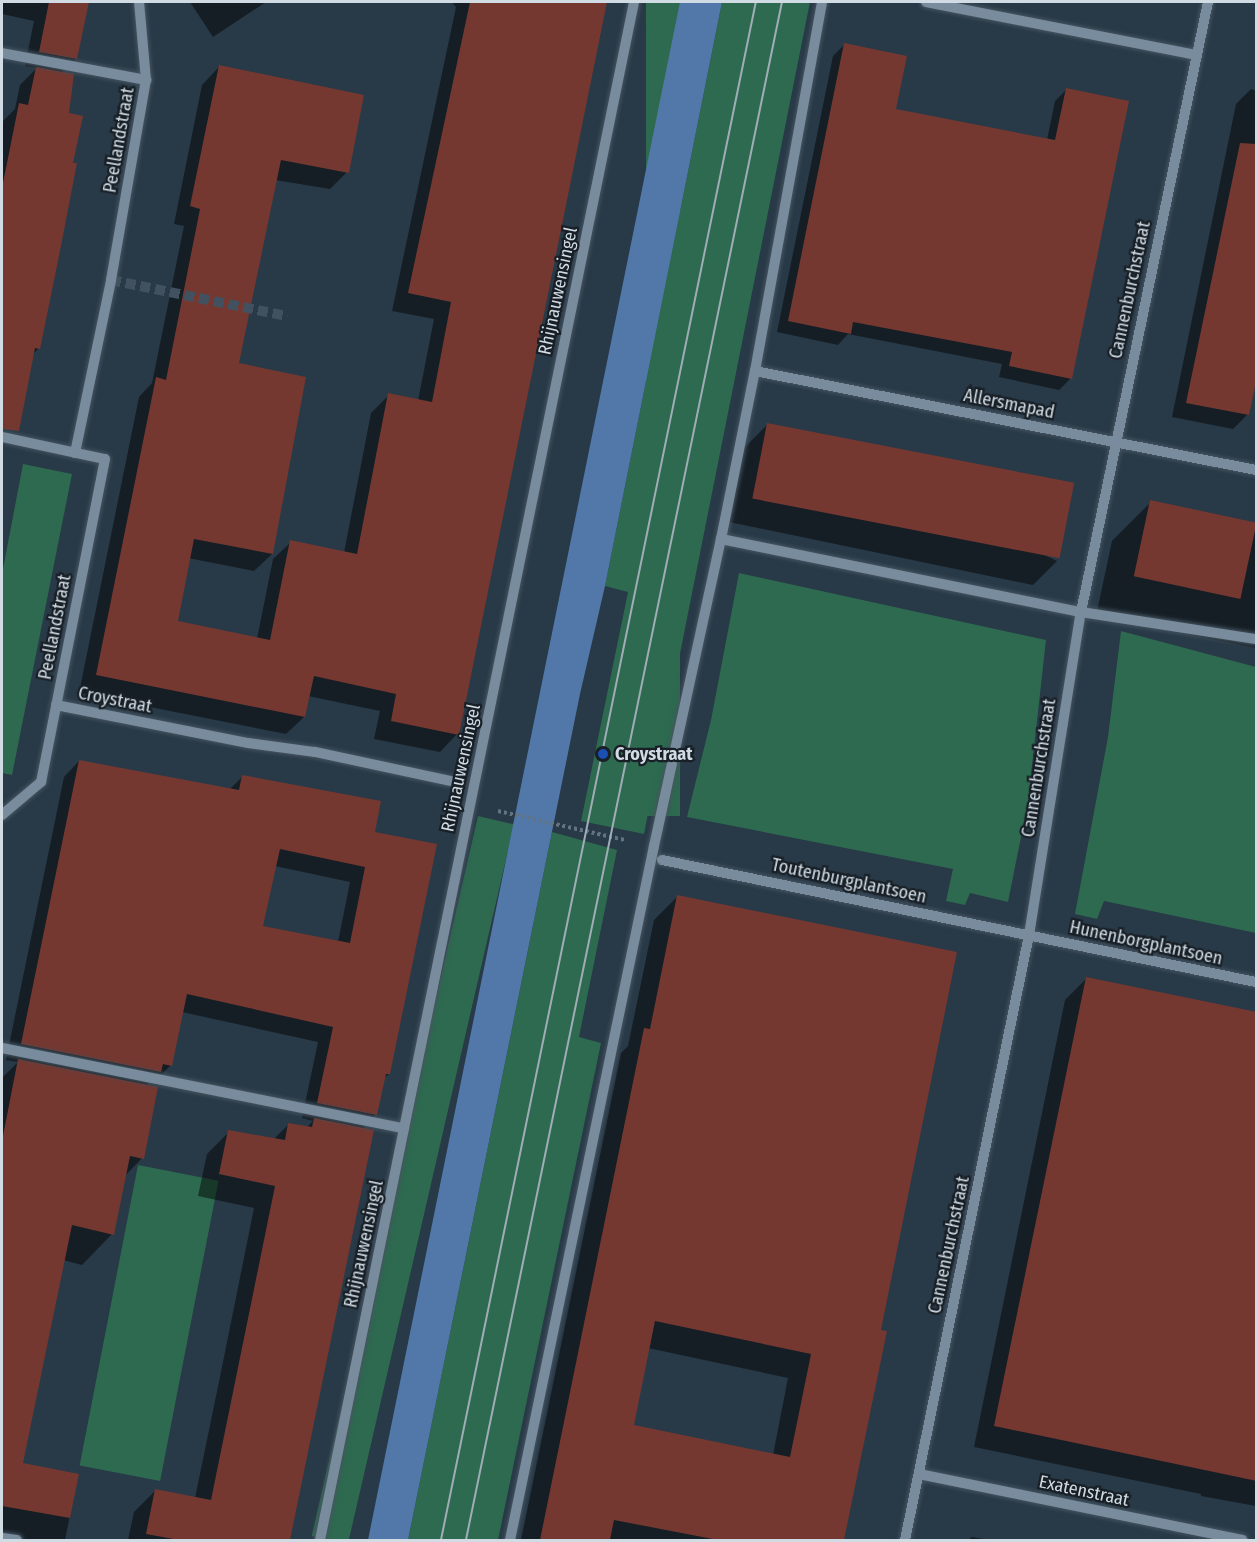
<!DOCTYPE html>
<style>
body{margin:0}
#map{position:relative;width:1258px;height:1542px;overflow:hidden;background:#283947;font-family:"Fira Sans Condensed",sans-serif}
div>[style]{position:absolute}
.green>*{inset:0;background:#2d6a4f;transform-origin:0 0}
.water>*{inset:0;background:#5178a8}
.shadow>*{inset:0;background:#0007}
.building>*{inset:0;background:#743831;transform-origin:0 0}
.minor-tunnel>*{height:10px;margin-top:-5px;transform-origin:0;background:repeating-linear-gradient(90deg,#41515f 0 10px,transparent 0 15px)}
.path>*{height:4px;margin-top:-2px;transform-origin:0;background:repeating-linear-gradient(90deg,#64737f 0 3px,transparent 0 6px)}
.roads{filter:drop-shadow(0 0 2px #465460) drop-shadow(0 0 2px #465460)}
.minor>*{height:10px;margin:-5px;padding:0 5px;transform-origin:5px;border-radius:5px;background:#798c9d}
.tram>*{height:1.5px;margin:-0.75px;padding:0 0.75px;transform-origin:0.75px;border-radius:0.75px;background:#a0adb7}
.dots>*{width:16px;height:16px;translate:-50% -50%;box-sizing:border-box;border:3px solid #181f26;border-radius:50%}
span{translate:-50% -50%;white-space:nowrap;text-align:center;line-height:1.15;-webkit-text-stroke:4.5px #181f26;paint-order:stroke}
.street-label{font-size:18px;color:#d0dbe4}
.poi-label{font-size:18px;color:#d0dbe4;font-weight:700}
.left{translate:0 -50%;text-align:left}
.frame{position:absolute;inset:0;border:3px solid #d0dbe4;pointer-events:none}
</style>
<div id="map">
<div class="green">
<i style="left:646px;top:2px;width:34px;height:814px"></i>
<i style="clip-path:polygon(722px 2px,810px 2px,644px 834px,581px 821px,628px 592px,605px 586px)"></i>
<i style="clip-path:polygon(23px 464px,72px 474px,12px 775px,2px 773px,2px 574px)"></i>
<i style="clip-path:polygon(739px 573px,1046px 640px,1028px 802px,1008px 902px,970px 893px,965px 905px,946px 901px,953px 869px,687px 817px,711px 720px)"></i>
<i style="clip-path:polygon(1121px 631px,1256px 667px,1256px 933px,1104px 901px,1097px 919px,1075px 914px,1108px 737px)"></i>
<i style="left:478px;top:816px;width:37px;height:739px;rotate:13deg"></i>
<i style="clip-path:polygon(552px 832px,617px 850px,579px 1037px,601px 1043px,498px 1540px,408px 1540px)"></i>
<i style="left:138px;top:1165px;width:82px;height:306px;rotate:11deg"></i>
</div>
<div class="water">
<i style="clip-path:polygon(680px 2px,722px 2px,605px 586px,580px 694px,408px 1540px,368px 1540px)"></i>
</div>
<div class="shadow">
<i style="clip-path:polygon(2px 2px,87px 2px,76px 59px,61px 73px,39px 348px,33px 354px,2px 422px,2px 130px,3px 121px,15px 109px,20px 85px,37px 68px,25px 66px,34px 21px,2px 14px)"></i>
<i style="clip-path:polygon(190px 2px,266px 2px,213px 37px)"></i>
<i style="clip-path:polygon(452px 2px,606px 2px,457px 734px,440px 752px,374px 739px,380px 711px,308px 696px,304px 717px,286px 734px,79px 693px,139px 397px,152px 383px,184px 226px,174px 224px,202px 85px,219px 67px,347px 172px,330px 189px,275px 180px,238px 364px,272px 554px,254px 571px,188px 558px,176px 623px,257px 639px,273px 559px,291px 542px,344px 553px,371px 413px,389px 395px,418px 401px,434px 319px,392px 311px,456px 7px)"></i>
<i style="clip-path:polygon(845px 44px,894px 110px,1047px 140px,1055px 101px,1067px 89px,1071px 378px,1059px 390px,999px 377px,1002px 364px,848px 334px,838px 345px,777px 332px,833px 56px)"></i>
<i style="clip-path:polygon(1251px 89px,1256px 91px,1256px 379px,1248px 414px,1233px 429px,1172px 417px,1236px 104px)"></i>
<i style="clip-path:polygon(768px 424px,1057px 561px,1033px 585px,729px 522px,744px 448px)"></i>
<i style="clip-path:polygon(1151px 502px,1256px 523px,1256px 648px,1096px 616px,1112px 541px)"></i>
<i style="clip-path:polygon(evenodd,79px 761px,229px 790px,242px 777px,374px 833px,389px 1074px,383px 1079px,376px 1114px,362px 1129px,373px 1131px,289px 1540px,128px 1540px,134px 1512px,156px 1490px,195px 1498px,222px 1367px,254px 1208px,198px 1196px,207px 1154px,229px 1132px,273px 1140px,289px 1124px,306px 1128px,313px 1121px,302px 1118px,318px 1042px,182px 1012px,171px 1065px,155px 1081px,151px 1080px,146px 1086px,142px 1158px,124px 1177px,112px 1234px,82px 1265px,63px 1260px,22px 1464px,78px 1475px,65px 1540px,2px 1540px,2px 1078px,18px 1062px,6px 1060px,64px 777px,79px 761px,275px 866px,350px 882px,338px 942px,262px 927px,275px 866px)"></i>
<i style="clip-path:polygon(evenodd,678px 896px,879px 1331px,885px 1332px,843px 1540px,521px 1540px,621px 1053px,628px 1046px,654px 920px,678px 896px,648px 1348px,788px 1378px,773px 1455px,632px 1426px,648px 1348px)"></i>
<i style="clip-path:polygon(1086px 979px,1256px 1014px,1256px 1506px,1201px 1496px,1201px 1494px,974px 1447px,1065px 1000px)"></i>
<i style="clip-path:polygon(972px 1537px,990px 1540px,968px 1540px)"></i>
</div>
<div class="building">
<i style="clip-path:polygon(49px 2px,89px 2px,77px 59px,39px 52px)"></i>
<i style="clip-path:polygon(470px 2px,607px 2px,459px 735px,391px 721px,396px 694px,314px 676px,305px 717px,96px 675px,156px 377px,166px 380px,200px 209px,190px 206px,219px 65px,364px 95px,349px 173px,281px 160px,239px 363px,306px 377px,273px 554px,194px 539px,178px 621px,270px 640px,290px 540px,357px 554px,388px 393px,432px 402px,451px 302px,408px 293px)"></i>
<i style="clip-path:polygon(844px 43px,907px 56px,896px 109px,1055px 140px,1066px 88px,1129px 101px,1072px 379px,1009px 366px,1012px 352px,853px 322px,851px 334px,788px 321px)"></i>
<i style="clip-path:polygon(36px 67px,74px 74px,69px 113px,83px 116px,73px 163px,77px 163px,59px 256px,40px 349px,35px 348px,19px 431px,2px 429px,2px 188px,19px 103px,28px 105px)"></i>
<i style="clip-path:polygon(1240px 143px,1257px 144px,1257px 378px,1249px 415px,1186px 403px)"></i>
<i style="left:767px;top:423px;width:313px;height:77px;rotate:11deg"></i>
<i style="left:1150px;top:500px;width:109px;height:78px;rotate:12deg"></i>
<i style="clip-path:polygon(evenodd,79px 760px,239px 790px,242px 775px,381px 801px,375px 832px,437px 844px,390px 1074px,386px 1074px,377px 1115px,317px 1103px,333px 1027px,187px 994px,172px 1066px,163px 1064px,161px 1072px,21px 1044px,79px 760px,280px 849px,365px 867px,350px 943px,263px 926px,280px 849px)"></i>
<i style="clip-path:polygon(evenodd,677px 895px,957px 952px,881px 1330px,887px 1331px,844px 1540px,718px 1540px,614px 1520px,610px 1540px,540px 1540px,644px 1028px,650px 1029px,677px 895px,655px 1321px,811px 1354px,790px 1457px,634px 1425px,655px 1321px)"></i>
<i style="clip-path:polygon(1086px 977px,1257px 1012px,1257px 1481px,994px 1426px)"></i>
<i style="clip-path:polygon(18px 1059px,158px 1087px,144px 1159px,130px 1156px,114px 1235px,72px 1225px,23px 1463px,79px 1474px,70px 1518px,2px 1506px,2px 1141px)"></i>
<i style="clip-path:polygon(314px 1118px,374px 1130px,290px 1540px,179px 1540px,146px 1534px,155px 1489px,211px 1500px,275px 1186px,219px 1174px,228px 1130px,285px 1140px,288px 1123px,312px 1127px)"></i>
</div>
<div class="minor-tunnel">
<i style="left:111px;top:280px;width:180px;rotate:11.6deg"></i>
</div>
<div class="path">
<i style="left:498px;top:811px;width:130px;rotate:12.9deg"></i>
</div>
<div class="roads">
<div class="minor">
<i style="left:926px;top:2px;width:275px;rotate:11.1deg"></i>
<i style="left:2px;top:53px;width:147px;rotate:10.6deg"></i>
<i style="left:755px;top:371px;width:511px;rotate:11.18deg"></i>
<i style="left:2px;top:437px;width:105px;rotate:12.1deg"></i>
<i style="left:105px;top:459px;width:329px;rotate:101.2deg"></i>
<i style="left:41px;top:782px;width:51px;rotate:139.8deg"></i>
<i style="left:75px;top:453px;width:177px;rotate:-78.2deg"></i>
<i style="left:111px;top:280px;width:203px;rotate:-80.1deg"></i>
<i style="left:146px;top:80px;width:78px;rotate:-95.1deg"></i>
<i style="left:721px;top:539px;width:367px;rotate:11.5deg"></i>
<i style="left:1081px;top:612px;width:177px;rotate:8.8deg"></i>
<i style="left:56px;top:705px;width:196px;rotate:11.2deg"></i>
<i style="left:248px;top:743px;width:68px;rotate:7.7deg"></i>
<i style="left:315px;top:752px;width:138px;rotate:12.1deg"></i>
<i style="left:662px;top:860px;width:606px;rotate:11.61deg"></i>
<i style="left:2px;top:1048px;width:410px;rotate:11.3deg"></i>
<i style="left:919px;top:1474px;width:330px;rotate:11.5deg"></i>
<i style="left:2px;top:1538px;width:15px;rotate:8deg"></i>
<i style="left:320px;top:1540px;width:1570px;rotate:-78.46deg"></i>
<i style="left:510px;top:1540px;width:709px;rotate:-78.28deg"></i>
<i style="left:654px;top:846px;width:314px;rotate:-77.7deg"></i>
<i style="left:721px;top:539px;width:171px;rotate:-78.6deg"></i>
<i style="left:755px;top:371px;width:375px;rotate:-79.7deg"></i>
<i style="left:905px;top:1540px;width:618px;rotate:-78.42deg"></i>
<i style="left:1029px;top:935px;width:327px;rotate:-80.9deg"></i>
<i style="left:1081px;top:612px;width:623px;rotate:-78.24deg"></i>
</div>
</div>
<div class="tram">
<i style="left:441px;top:1540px;width:1570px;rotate:-78.43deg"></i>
<i style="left:466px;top:1540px;width:1570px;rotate:-78.39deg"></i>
</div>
<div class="dots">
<i style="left:603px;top:754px;background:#1a4fb4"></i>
</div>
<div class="street-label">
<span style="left:119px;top:140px;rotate:-80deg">Peellandstraat</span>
<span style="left:1130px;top:290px;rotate:-78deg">Cannenburchstraat</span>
<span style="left:558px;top:291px;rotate:-78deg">Rhijnauwensingel</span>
<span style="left:1009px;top:404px;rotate:11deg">Allersmapad</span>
<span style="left:55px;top:627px;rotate:-79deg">Peellandstraat</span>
<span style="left:115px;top:700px;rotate:11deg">Croystraat</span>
<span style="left:461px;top:768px;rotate:-78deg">Rhijnauwensingel</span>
<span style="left:1039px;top:768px;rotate:-81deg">Cannenburchstraat</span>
<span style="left:849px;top:881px;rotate:12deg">Toutenburgplantsoen</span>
<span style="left:1146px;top:943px;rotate:12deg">Hunenborgplantsoen</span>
<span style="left:364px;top:1244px;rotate:-78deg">Rhijnauwensingel</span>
<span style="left:949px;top:1245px;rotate:-78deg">Cannenburchstraat</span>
<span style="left:1084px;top:1491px;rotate:12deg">Exatenstraat</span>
</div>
<div class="poi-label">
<span class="left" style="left:615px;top:754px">Croystraat</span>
</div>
<div class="frame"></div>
</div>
